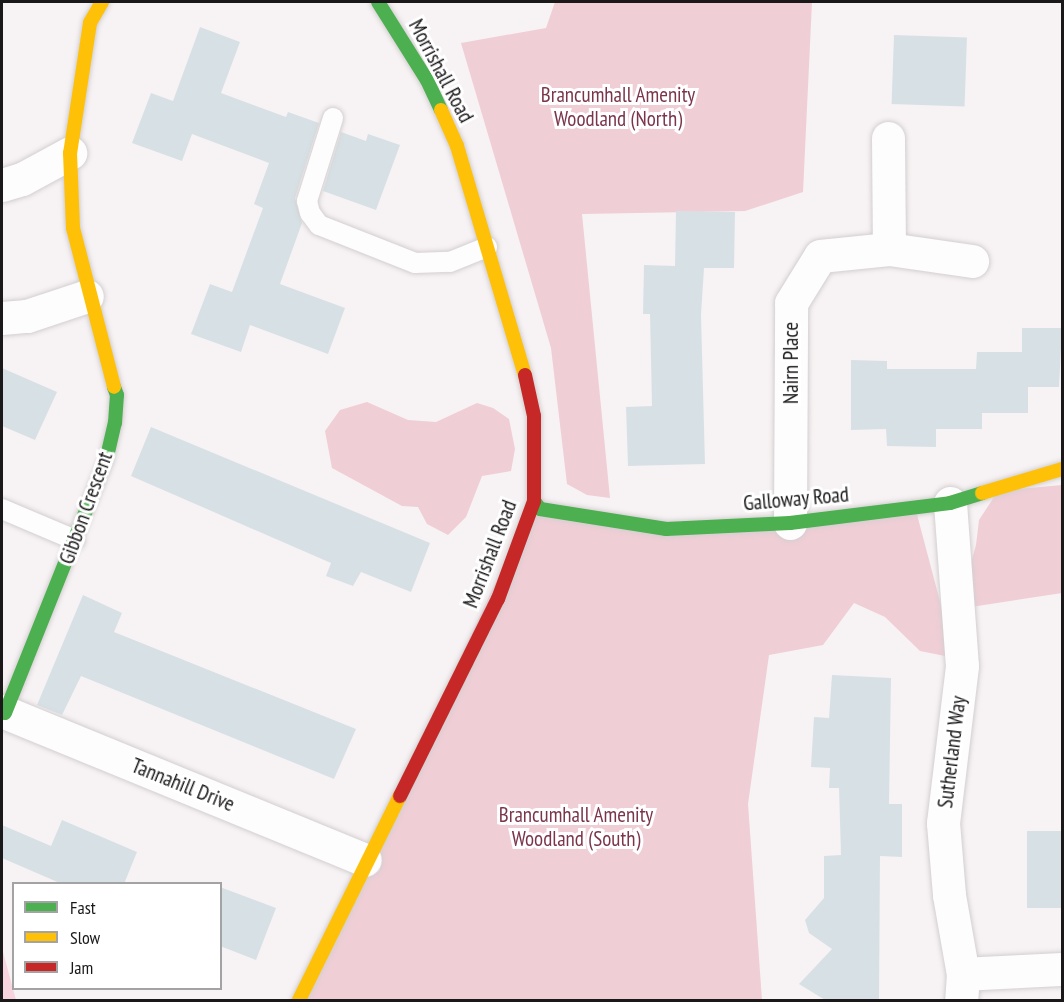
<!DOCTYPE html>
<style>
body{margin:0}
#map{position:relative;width:1064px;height:1002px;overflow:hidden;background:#f7f2f3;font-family:"PT Sans Narrow",sans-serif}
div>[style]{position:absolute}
.green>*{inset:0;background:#f8d5de}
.forest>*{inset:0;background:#f0ced6}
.building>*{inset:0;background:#d7e1e5;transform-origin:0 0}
.roads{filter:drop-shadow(0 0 2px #d3cfd0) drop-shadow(0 0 2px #d3cfd0)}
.lane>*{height:20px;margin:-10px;padding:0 10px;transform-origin:10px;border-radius:10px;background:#fefdfd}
.street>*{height:33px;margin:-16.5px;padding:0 16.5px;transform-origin:16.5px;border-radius:16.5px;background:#fefdfd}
.fast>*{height:14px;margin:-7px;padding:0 7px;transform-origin:7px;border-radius:7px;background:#4caf50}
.slow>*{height:14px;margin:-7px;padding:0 7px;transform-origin:7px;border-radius:7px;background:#ffc107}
.jam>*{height:14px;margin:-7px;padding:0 7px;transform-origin:7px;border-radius:7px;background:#c62828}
span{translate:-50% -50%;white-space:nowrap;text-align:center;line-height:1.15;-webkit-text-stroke:6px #fff;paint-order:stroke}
.street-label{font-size:21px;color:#1a1818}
.park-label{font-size:21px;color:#7b354b}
.frame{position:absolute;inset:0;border:3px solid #1a1818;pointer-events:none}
.legend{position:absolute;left:12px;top:882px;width:210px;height:108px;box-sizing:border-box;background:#fff;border:2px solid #a3a3a3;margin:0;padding:8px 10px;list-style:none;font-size:18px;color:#1a1818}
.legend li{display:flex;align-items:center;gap:12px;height:30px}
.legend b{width:30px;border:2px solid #a3a3a3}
</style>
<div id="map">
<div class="green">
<i style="clip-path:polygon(2px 948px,16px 1000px,2px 1000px)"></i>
</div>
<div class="forest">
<i style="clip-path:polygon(555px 2px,812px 2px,803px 192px,745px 211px,582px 214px,610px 498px,587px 495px,567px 484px,551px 348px,461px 43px,546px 28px)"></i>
<i style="clip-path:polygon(367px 402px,408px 420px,436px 422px,477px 403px,493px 408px,509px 419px,515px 449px,511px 471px,482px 476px,466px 517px,448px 535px,427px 524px,418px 507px,402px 506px,332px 468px,325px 431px,340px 410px)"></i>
<i style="clip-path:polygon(1062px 485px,1062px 593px,958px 609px,976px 545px,979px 520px,998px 491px)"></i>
<i style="clip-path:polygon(534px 501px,666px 529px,915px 507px,955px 658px,920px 651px,885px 617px,854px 603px,823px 645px,769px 655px,748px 804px,762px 1000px,299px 1000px)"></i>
</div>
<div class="building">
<i style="clip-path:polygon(200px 27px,240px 42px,221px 93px,286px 117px,288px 112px,319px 123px,295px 198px,302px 223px,280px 284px,345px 308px,328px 354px,250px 325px,241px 352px,191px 334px,210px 284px,232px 292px,263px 208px,254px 204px,269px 163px,192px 134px,182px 161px,132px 143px,151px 93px,173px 101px)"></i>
<i style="left:894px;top:35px;width:73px;height:69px;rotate:2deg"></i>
<i style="clip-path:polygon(341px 132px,366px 141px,368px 134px,400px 145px,376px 210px,323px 191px)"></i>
<i style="clip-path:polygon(676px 211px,735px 212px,734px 268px,704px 268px,701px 315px,705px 464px,628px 466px,626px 407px,652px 406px,650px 314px,643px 314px,644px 265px,675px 266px)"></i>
<i style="clip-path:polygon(1022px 328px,1062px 328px,1059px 387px,1028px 387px,1028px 413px,982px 413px,982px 429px,936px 429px,936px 447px,887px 446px,886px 429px,851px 430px,851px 360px,887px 361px,887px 369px,976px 369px,977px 352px,1022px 352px)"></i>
<i style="clip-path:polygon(2px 368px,57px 392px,35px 440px,2px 426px)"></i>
<i style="clip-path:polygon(151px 427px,430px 543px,411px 592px,361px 572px,353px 586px,326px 576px,331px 563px,131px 476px)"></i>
<i style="clip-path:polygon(83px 595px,122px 613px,114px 632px,356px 729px,334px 779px,81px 676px,62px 715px,37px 705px)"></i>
<i style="clip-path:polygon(832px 675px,891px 678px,889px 804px,902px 804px,902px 857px,880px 856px,879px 1000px,825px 1000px,799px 984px,832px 949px,809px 933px,805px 920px,824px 898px,824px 856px,841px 855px,839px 788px,829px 788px,830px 768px,811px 767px,814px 717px,829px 718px)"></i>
<i style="clip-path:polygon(62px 820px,137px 852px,124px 884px,62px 884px,2px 858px,2px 825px,51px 846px)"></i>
<i style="left:1062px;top:831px;width:77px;height:35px;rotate:90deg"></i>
<i style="clip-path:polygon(220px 887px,276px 908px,256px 960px,220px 946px)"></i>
</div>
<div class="roads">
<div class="lane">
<i style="left:333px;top:118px;width:87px;rotate:107.4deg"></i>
<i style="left:307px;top:201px;width:12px;rotate:76deg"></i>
<i style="left:310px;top:213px;width:15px;rotate:53deg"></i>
<i style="left:319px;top:225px;width:103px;rotate:21.6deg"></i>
<i style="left:415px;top:263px;width:35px;rotate:-2deg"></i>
<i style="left:450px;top:262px;width:40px;rotate:-22deg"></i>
<i style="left:2px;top:509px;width:79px;rotate:23deg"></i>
</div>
<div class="street">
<i style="left:888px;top:138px;width:111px;rotate:89.5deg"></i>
<i style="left:2px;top:185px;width:21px;rotate:-17deg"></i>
<i style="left:22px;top:179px;width:55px;rotate:-28.4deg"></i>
<i style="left:2px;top:318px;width:25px;rotate:-5deg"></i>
<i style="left:27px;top:316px;width:63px;rotate:-18.4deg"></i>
<i style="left:950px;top:503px;width:163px;rotate:85.8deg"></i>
<i style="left:962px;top:666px;width:158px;rotate:96.9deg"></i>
<i style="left:943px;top:823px;width:72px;rotate:85.2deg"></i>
<i style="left:949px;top:895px;width:80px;rotate:80deg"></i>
<i style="left:963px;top:974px;width:26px;rotate:94deg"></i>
<i style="left:790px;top:523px;width:220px;rotate:-89.7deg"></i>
<i style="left:791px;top:303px;width:55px;rotate:-58.3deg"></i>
<i style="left:820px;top:256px;width:69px;rotate:-5.8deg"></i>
<i style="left:889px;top:249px;width:84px;rotate:8.2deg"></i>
<i style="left:2px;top:711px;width:392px;rotate:22.3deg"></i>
<i style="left:963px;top:974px;width:99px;rotate:-2.9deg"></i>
</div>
<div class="fast">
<i style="left:378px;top:2px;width:92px;rotate:57.9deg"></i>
<i style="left:427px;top:80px;width:33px;rotate:65deg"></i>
<i style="left:534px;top:501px;width:10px;rotate:53deg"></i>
<i style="left:540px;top:509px;width:128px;rotate:9deg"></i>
<i style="left:666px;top:529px;width:124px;rotate:-2.8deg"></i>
<i style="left:790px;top:523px;width:161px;rotate:-7.1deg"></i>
<i style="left:950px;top:503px;width:34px;rotate:-17deg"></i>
<i style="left:5px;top:713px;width:271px;rotate:-68.2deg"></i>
<i style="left:106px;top:461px;width:39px;rotate:-77deg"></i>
<i style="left:115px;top:423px;width:28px;rotate:-86deg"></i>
<i style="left:117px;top:395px;width:9px;rotate:-111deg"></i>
</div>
<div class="slow">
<i style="left:102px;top:2px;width:24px;rotate:120deg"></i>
<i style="left:90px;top:23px;width:132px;rotate:98.7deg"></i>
<i style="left:70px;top:153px;width:75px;rotate:87.7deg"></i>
<i style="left:73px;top:228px;width:164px;rotate:75.5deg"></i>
<i style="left:441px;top:110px;width:39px;rotate:66deg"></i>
<i style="left:457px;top:146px;width:239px;rotate:73.5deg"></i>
<i style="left:982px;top:493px;width:84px;rotate:-16.7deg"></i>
<i style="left:299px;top:1000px;width:228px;rotate:-63.7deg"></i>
</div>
<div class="jam">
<i style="left:400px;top:796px;width:220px;rotate:-63.6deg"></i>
<i style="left:498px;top:599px;width:104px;rotate:-69.8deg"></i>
<i style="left:534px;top:501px;width:85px;rotate:-90deg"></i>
<i style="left:534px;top:416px;width:42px;rotate:-102.4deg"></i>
</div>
</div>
<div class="street-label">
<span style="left:441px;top:71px;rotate:62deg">Morrishall Road</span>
<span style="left:791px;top:363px;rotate:-90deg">Nairn Place</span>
<span style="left:796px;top:499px;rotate:-5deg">Galloway Road</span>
<span style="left:86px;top:508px;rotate:-70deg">Gibbon Crescent</span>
<span style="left:490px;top:554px;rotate:-69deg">Morrishall Road</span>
<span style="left:952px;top:752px;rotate:-83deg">Sutherland Way</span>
<span style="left:183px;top:785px;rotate:22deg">Tannahill Drive</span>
</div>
<div class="park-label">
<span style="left:618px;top:107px">Brancumhall Amenity<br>Woodland (North)</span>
<span style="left:576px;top:827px">Brancumhall Amenity<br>Woodland (South)</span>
</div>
<div class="frame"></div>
<ul class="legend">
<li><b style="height:8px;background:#4caf50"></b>Fast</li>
<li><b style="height:8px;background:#ffc107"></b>Slow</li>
<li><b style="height:8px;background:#c62828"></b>Jam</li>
</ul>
</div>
